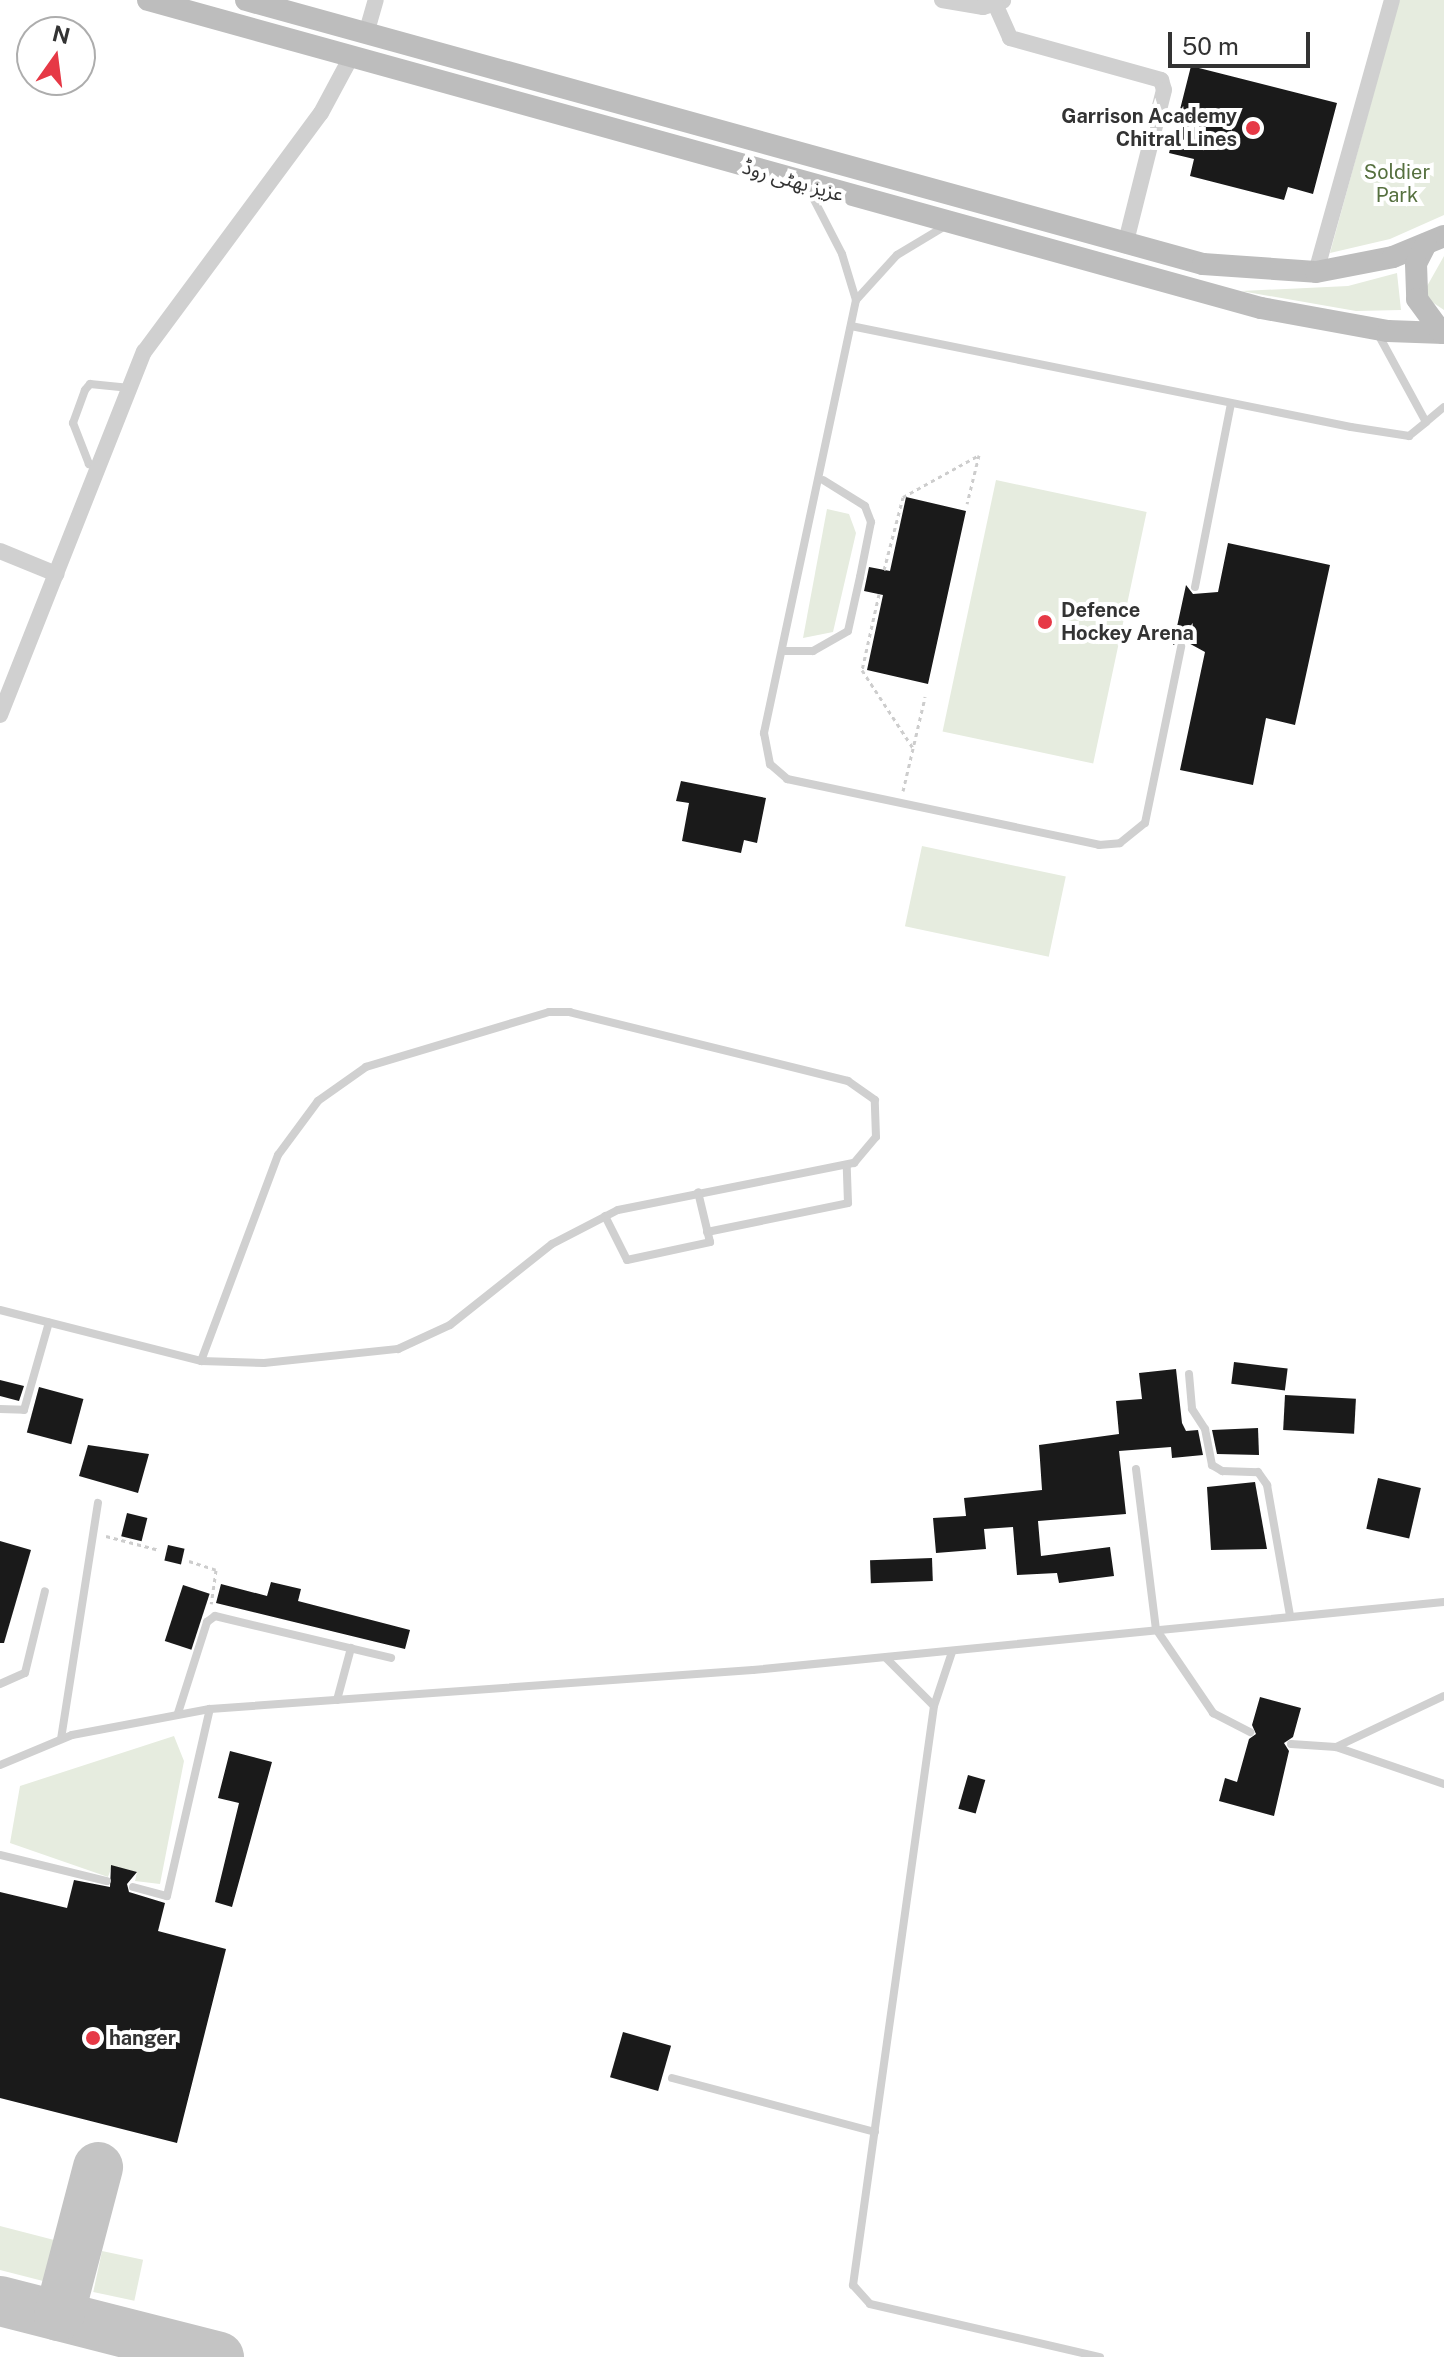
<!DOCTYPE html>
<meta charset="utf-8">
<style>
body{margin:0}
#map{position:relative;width:1444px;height:2357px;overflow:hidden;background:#fff;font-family:"Public Sans","Noto Sans Arabic",sans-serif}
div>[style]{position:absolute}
.green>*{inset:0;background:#e6ecdf;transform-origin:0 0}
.taxiway>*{height:50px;margin:-25px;padding:0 25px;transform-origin:25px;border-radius:25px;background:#c4c4c4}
.building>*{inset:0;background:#1a1a1a;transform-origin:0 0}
.path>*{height:3px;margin-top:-1.5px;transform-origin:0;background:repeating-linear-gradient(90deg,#cdcdcd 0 4px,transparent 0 8px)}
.service>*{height:8px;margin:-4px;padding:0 4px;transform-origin:4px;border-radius:4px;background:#d0d0d0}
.minor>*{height:16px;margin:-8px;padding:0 8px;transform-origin:8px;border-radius:8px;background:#d0d0d0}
.secondary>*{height:22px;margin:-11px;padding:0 11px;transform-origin:11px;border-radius:11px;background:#bdbdbd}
.dots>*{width:22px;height:22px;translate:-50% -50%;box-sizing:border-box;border:4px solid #fff;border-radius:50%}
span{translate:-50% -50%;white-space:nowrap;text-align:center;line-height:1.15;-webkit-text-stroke:8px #fff;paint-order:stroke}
.poi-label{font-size:20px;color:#333;font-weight:700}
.right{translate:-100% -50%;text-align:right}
.left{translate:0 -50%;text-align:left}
.park-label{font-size:20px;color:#56703f}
.street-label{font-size:20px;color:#333}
.north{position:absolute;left:16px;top:16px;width:80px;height:80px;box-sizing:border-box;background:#fff;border:2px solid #adadad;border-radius:50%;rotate:14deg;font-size:22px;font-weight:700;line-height:32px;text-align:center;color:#333}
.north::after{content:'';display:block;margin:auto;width:28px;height:36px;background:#e63946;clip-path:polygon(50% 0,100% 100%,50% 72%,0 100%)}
.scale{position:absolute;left:1168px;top:32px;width:142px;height:36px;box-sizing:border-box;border:4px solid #333;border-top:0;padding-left:10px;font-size:24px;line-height:28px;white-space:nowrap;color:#333;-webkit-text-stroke:6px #fff;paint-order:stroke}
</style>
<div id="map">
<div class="green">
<i style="clip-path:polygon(1399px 0,1444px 0,1444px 215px,1390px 239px,1330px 253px)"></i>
<i style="clip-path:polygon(1444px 256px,1444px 310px,1429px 300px,1426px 288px)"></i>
<i style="clip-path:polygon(1397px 273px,1401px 310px,1356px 311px,1241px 291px,1348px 286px)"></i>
<i style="left:996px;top:480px;width:154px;height:257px;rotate:12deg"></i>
<i style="clip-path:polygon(827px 509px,849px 514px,856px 533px,833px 632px,803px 638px)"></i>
<i style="left:922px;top:846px;width:147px;height:82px;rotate:12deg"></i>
<i style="clip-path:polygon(174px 1736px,184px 1761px,160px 1884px,135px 1881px,137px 1872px,112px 1866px,108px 1877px,10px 1843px,20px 1786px)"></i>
<i style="clip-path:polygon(0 2226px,58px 2241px,47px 2282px,0 2270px)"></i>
<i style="left:102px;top:2251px;width:42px;height:42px;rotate:12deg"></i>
</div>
<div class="taxiway">
<i style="left:0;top:2301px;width:226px;rotate:14.3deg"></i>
<i style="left:59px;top:2316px;width:154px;rotate:-75.3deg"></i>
</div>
<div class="building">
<i style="clip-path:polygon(1191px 66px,1337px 103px,1313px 194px,1288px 187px,1284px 200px,1190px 176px,1194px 159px,1169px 153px)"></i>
<i style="clip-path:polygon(906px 497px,966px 511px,928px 684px,867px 670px,883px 595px,864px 591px,869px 567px,890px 571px)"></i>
<i style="clip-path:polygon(1228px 543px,1330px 565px,1295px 725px,1266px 718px,1253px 785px,1180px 770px,1205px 652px,1183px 640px,1173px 645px,1186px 585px,1193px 594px,1218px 592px)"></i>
<i style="clip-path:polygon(681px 781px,766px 798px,757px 843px,744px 840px,741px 853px,682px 841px,689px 803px,676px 801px)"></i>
<i style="left:1234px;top:1362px;width:54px;height:22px;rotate:7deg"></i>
<i style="clip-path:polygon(1176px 1369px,1182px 1423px,1186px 1431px,1198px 1430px,1203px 1455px,1172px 1458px,1171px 1447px,1119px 1451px,1126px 1514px,1038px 1521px,1041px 1556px,1110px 1547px,1114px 1576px,1059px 1583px,1057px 1573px,1017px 1575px,1013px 1527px,984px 1529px,986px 1549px,936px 1553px,933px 1518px,966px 1516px,964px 1498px,1042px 1490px,1039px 1445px,1119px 1434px,1116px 1401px,1142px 1399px,1139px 1373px)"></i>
<i style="clip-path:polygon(0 1380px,24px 1386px,19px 1401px,0 1396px)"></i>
<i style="left:39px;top:1387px;width:46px;height:47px;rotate:15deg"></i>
<i style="left:1285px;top:1395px;width:71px;height:35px;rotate:3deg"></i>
<i style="clip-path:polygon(1258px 1428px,1259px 1455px,1217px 1454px,1212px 1430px)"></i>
<i style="clip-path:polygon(88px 1445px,149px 1454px,138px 1493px,79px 1476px)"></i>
<i style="left:1378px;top:1478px;width:44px;height:52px;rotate:13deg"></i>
<i style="clip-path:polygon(1255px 1482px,1267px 1549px,1211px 1550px,1207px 1487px)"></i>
<i style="left:127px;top:1513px;width:21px;height:24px;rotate:14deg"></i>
<i style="clip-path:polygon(0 1541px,31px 1550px,4px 1643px,0 1643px)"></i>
<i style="left:168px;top:1545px;width:17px;height:16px;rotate:13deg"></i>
<i style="left:932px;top:1558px;width:23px;height:62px;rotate:88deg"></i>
<i style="clip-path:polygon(271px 1582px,301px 1589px,298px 1601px,410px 1630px,405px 1649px,216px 1603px,221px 1584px,267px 1596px)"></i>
<i style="left:183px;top:1585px;width:28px;height:59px;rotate:18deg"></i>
<i style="clip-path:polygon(1260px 1697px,1301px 1708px,1293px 1737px,1284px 1743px,1289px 1751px,1274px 1816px,1219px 1801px,1225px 1778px,1237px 1782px,1249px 1739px,1256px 1734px,1252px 1725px)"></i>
<i style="clip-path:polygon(230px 1751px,272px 1762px,232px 1907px,215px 1902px,239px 1803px,218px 1798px)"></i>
<i style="left:968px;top:1775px;width:18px;height:35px;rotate:16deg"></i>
<i style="clip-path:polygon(111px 1865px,137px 1872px,127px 1884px,129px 1892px,165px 1903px,158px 1931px,226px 1949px,177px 2143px,0 2098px,0 1892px,67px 1908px,74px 1880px,110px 1887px)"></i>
<i style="left:623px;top:2032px;width:50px;height:47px;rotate:16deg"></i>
</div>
<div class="path">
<i style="left:884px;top:570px;width:75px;rotate:-75.4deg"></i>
<i style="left:903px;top:497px;width:87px;rotate:-28.9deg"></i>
<i style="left:979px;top:455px;width:50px;rotate:103.8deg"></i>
<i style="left:879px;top:594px;width:78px;rotate:102.6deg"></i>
<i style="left:862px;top:670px;width:93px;rotate:56.8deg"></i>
<i style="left:903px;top:791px;width:97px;rotate:-76.8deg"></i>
<i style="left:106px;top:1536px;width:55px;rotate:14.8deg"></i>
<i style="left:189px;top:1561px;width:28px;rotate:18deg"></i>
<i style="left:216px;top:1570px;width:34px;rotate:98deg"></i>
</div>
<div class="service">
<i style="left:808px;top:188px;width:74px;rotate:62.7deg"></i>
<i style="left:842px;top:254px;width:48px;rotate:73.1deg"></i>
<i style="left:856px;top:300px;width:61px;rotate:-47.7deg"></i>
<i style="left:897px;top:255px;width:58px;rotate:-31deg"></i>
<i style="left:856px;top:300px;width:443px;rotate:102deg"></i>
<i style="left:764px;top:733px;width:32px;rotate:79deg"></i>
<i style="left:770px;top:764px;width:23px;rotate:41deg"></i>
<i style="left:787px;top:779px;width:319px;rotate:11.9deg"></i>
<i style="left:1099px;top:845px;width:21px;rotate:-5deg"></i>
<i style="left:1120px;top:843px;width:32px;rotate:-39deg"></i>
<i style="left:1145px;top:823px;width:180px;rotate:-78.4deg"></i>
<i style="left:851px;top:326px;width:510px;rotate:11.42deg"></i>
<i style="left:1351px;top:427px;width:59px;rotate:8.8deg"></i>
<i style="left:1409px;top:436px;width:22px;rotate:-39deg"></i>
<i style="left:1378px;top:334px;width:100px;rotate:61.4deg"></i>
<i style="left:1426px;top:422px;width:23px;rotate:-40deg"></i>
<i style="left:98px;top:468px;width:10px;rotate:-156deg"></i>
<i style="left:89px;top:464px;width:44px;rotate:-111.3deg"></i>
<i style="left:73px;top:423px;width:35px;rotate:-70deg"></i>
<i style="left:85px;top:390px;width:8px;rotate:-50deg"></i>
<i style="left:90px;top:384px;width:40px;rotate:5.7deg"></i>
<i style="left:1195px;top:587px;width:187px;rotate:-78.9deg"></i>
<i style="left:785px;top:651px;width:28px"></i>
<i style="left:813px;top:651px;width:40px;rotate:-29.7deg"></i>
<i style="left:848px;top:631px;width:55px;rotate:-77.5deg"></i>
<i style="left:860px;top:577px;width:56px;rotate:-78.7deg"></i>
<i style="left:871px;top:522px;width:17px;rotate:-111deg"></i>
<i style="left:865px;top:506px;width:49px;rotate:-148.2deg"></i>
<i style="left:605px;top:1216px;width:49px;rotate:63.4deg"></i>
<i style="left:627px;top:1260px;width:85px;rotate:-12.2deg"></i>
<i style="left:710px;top:1242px;width:51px;rotate:-103.5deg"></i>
<i style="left:707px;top:1232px;width:144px;rotate:-11.6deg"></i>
<i style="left:848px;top:1203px;width:38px;rotate:-92deg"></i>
<i style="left:0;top:1310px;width:207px;rotate:14.2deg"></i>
<i style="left:201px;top:1361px;width:63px;rotate:1.8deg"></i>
<i style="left:264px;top:1363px;width:135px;rotate:-6deg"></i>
<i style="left:398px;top:1349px;width:57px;rotate:-24.8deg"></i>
<i style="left:450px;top:1325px;width:130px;rotate:-38.5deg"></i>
<i style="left:552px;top:1244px;width:74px;rotate:-27.3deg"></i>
<i style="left:618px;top:1210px;width:241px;rotate:-11.3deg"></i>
<i style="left:854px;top:1163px;width:34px;rotate:-50deg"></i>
<i style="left:876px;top:1137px;width:37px;rotate:-92deg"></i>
<i style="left:875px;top:1100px;width:33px;rotate:-145deg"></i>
<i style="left:848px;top:1081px;width:286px;rotate:-166.1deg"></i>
<i style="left:570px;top:1012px;width:21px;rotate:180deg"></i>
<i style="left:549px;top:1012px;width:191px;rotate:163.3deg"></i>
<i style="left:366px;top:1067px;width:59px;rotate:144.7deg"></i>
<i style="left:318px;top:1101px;width:67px;rotate:126.5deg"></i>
<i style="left:278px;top:1155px;width:220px;rotate:110.5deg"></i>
<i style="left:1189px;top:1374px;width:35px;rotate:85deg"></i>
<i style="left:1192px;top:1409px;width:24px;rotate:57deg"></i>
<i style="left:1205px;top:1429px;width:37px;rotate:79deg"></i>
<i style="left:1212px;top:1465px;width:12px;rotate:31deg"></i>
<i style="left:1222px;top:1471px;width:36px;rotate:2deg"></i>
<i style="left:1258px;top:1472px;width:16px;rotate:55deg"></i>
<i style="left:1267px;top:1485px;width:133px;rotate:80deg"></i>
<i style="left:0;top:1409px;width:24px;rotate:2deg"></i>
<i style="left:24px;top:1410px;width:91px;rotate:-74.1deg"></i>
<i style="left:1136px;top:1469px;width:161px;rotate:82.9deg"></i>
<i style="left:1156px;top:1629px;width:102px;rotate:55.8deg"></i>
<i style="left:1213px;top:1713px;width:42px;rotate:27.2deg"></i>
<i style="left:952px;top:1652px;width:57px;rotate:108.4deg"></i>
<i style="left:934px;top:1706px;width:585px;rotate:97.96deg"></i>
<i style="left:853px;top:2285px;width:25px;rotate:48deg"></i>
<i style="left:870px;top:2304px;width:236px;rotate:13deg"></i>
<i style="left:886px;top:1658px;width:66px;rotate:45deg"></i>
<i style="left:0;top:1684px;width:27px;rotate:-24deg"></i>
<i style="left:25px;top:1673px;width:84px;rotate:-76.3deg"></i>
<i style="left:337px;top:1700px;width:54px;rotate:-74.9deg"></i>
<i style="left:178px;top:1713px;width:96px;rotate:-72.3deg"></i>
<i style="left:207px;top:1622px;width:10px;rotate:-37deg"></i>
<i style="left:215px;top:1616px;width:181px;rotate:13.4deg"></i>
<i style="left:61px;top:1739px;width:239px;rotate:-81.1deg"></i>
<i style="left:1291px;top:1744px;width:45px;rotate:3.8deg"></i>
<i style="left:1336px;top:1747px;width:119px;rotate:-25.3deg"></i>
<i style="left:1336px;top:1747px;width:114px;rotate:18.9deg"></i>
<i style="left:0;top:1765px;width:78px;rotate:-22.6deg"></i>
<i style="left:72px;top:1735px;width:140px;rotate:-10.7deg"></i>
<i style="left:210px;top:1709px;width:544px;rotate:-4.11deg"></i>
<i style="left:753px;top:1670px;width:694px;rotate:-5.62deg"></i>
<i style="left:0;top:1855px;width:110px;rotate:13.7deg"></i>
<i style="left:133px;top:1887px;width:35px;rotate:15deg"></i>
<i style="left:167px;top:1896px;width:192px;rotate:-77.1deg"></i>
<i style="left:672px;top:2078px;width:210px;rotate:14.9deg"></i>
</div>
<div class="minor">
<i style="left:942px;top:0;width:42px;rotate:9.7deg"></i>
<i style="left:983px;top:7px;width:21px;rotate:-17deg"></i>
<i style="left:996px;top:6px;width:35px;rotate:66deg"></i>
<i style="left:1010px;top:38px;width:157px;rotate:15.5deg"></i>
<i style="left:1161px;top:80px;width:10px;rotate:73deg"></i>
<i style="left:1164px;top:90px;width:160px;rotate:104.1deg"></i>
<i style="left:366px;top:34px;width:35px;rotate:-74deg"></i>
<i style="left:1316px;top:272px;width:282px;rotate:-74.4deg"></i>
<i style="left:0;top:551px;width:61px;rotate:22.3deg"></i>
<i style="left:0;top:715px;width:391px;rotate:-68.4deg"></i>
<i style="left:144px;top:352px;width:297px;rotate:-53.5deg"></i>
<i style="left:321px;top:113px;width:64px;rotate:-61.8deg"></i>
</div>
<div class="secondary">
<i style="left:148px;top:0;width:1155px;rotate:15.47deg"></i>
<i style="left:1261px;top:308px;width:129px;rotate:10.3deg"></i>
<i style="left:1388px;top:331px;width:56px;rotate:2deg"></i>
<i style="left:246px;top:0;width:993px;rotate:15.42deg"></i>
<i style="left:1203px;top:264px;width:113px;rotate:4deg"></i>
<i style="left:1316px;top:272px;width:78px;rotate:-11deg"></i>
<i style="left:1393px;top:257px;width:55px;rotate:-22.4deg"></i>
<i style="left:1426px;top:244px;width:22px;rotate:117deg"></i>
<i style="left:1416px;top:264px;width:35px;rotate:88deg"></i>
<i style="left:1417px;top:299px;width:42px;rotate:53.7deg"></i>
</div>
<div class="dots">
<i style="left:1253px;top:128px;background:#e63946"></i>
<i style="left:1045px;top:622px;background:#e63946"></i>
<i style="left:93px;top:2038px;background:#e63946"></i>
</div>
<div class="poi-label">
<span class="right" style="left:1237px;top:128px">Garrison Academy<br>Chitral Lines</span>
<span class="left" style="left:1061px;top:622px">Defence<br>Hockey Arena</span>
<span class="left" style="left:109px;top:2038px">hanger</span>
</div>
<div class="park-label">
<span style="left:1397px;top:184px">Soldier<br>Park</span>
</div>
<div class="street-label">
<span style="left:793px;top:181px;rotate:16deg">عزیز بھٹی روڈ</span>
</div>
<div class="north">N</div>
<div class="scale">50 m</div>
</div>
